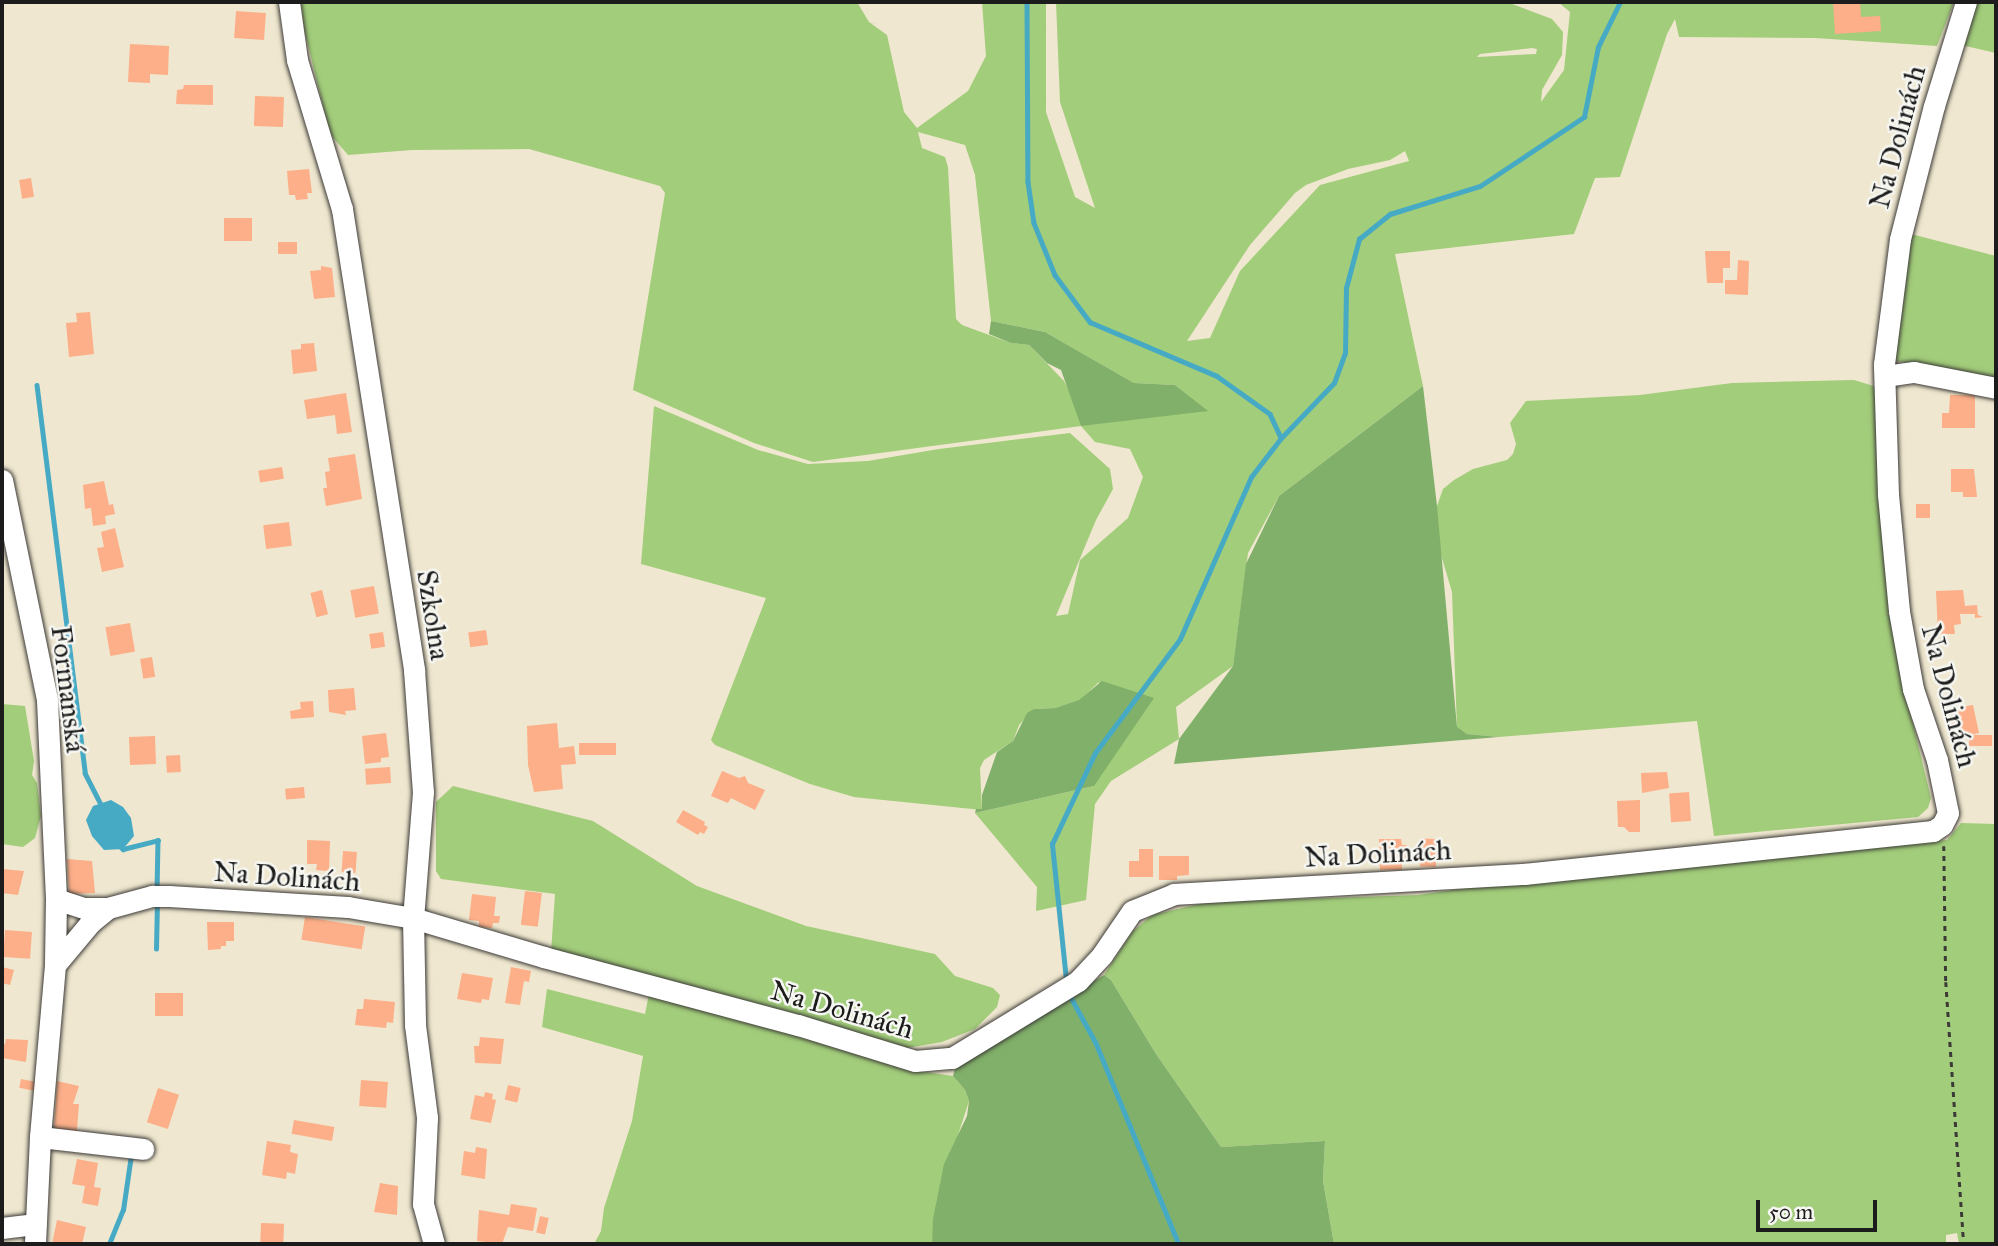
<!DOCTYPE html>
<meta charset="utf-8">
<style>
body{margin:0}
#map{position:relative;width:1998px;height:1246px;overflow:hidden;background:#efe7cf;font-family:"IM FELL Great Primer",serif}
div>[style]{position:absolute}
.green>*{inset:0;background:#a2cd7a}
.forest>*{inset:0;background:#81b06a}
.water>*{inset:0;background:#46aac5}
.stream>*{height:4.5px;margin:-2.25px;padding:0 2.25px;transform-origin:2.25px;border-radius:2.25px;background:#46aac5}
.building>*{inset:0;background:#fcaf88;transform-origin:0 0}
.path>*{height:2.5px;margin-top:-1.25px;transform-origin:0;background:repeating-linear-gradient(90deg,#3c3a37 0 5px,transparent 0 10px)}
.roads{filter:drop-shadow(0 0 2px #3c3a37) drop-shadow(0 0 2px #3c3a37)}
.minor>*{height:21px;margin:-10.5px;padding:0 10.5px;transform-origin:10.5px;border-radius:10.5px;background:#fff}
span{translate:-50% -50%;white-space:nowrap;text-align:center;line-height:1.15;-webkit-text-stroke:5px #f6f6f2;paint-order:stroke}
.street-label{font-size:28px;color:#1c1c1c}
.frame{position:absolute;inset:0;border:4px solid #1c1c1c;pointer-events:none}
.scale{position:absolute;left:1756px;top:1200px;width:121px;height:32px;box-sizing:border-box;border:4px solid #1c1c1c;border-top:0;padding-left:9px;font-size:21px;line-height:24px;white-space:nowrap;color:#1c1c1c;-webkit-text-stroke:5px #f6f6f2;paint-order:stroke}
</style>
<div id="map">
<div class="green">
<i style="clip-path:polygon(evenodd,301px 2px,857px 2px,869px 22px,887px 35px,904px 112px,917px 128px,968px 91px,986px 56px,982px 2px,1046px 2px,1046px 112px,1075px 197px,1095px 208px,1060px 102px,1056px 2px,1507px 2px,1552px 19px,1563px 32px,1562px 55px,1542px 90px,1541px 102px,1564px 70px,1570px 12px,1558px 2px,1954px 2px,1937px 46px,1815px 38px,1679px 37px,1675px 19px,1667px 34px,1620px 177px,1595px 178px,1574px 234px,1395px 254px,1423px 386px,1279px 496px,1248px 553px,1233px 666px,1176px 707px,1179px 739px,1111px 781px,1095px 804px,1086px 900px,1036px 911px,1037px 887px,975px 813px,1094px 786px,1099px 682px,1080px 700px,1055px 708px,1034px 709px,1019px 725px,1013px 741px,984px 760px,980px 768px,982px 810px,854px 797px,810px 784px,715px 745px,711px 740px,766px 598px,641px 564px,654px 406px,758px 450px,808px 464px,868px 461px,939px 449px,1070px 433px,1110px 469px,1113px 489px,1096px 520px,1056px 616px,1068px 614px,1080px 560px,1128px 518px,1143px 477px,1130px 449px,1095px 442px,1081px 426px,813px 462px,754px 443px,633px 390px,665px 193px,660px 186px,529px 149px,412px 150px,348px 155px,330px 134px,304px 29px,301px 2px,1532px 48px,1537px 49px,1536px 54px,1477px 57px,1480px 54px,1532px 48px,301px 2px,918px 132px,965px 145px,975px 175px,991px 321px,1045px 332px,1134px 383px,1175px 385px,1207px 411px,1077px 407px,1064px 381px,1029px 345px,1011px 343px,962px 325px,956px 319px,948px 167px,945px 157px,922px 148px,918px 132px,301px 2px,1405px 151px,1409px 161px,1320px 185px,1240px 271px,1210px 338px,1187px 341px,1250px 245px,1295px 193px,1306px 185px,1348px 169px,1390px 160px,1405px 151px)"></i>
<i style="clip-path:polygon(1976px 2px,1996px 2px,1996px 53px,1961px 45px)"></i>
<i style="clip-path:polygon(1911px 234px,1996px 256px,1996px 381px,1897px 361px,1893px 354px)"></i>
<i style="clip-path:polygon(1854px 380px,1877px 387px,1907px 699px,1931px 798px,1928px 808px,1918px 817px,1714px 836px,1697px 721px,1499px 737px,1467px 734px,1457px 728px,1452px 592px,1439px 548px,1435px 526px,1437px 506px,1443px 489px,1454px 480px,1473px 469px,1507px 460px,1513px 454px,1516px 444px,1510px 423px,1526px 401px,1640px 395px,1732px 383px)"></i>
<i style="clip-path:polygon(2px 704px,25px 706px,34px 761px,32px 775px,37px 783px,41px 816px,35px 838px,23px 847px,2px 844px)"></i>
<i style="clip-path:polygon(453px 786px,593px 821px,697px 886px,806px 926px,935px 954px,955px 976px,993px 988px,1000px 995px,997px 1007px,975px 1029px,942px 1042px,907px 1048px,551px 952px,555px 894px,441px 879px,436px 871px,436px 802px)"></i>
<i style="clip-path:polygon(1961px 823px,1996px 824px,1996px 1244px,1959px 1244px,1957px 1233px,1946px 1235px,1946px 1244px,1334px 1244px,1323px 1181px,1325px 1141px,1221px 1147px,1156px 1054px,1111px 980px,1104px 975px,1132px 932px,1152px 915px,1208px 902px,1418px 895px,1494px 884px,1947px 840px)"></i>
<i style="clip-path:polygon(547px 989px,645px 1014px,650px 989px,919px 1071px,953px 1076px,965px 1090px,969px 1101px,938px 1197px,932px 1244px,594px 1244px,601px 1231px,604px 1208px,632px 1121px,643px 1056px,542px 1027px)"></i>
</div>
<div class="forest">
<i style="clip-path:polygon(991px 321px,1045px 332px,1134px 383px,1175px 385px,1208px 411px,1081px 426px,1061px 370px,1047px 363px,1029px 345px,1011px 343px,989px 334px)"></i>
<i style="clip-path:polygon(1423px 386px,1437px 506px,1457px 727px,1467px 734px,1499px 737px,1174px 764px,1179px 739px,1233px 666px,1246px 564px,1279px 496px)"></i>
<i style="clip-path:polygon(1102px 681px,1154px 698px,1094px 786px,975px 813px,976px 809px,982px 809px,982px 795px,997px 752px,1013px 741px,1027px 713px,1034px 709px,1055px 708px,1079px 700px)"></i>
<i style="clip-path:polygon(1104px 975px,1111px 980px,1156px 1054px,1221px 1147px,1325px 1141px,1323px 1181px,1334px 1244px,932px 1244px,933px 1219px,944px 1164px,967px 1116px,969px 1101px,965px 1090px,953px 1076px,956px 1064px)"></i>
</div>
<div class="water">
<i style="clip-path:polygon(111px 800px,123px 807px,131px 818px,134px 836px,123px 849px,104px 850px,92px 836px,86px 820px,93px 806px)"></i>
</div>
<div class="stream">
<i style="left:1027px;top:2px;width:180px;rotate:89.7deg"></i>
<i style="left:1028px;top:182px;width:41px;rotate:81.7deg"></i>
<i style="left:1034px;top:223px;width:56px;rotate:68deg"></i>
<i style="left:1055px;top:275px;width:59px;rotate:53.3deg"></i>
<i style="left:1090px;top:322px;width:138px;rotate:23deg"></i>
<i style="left:1217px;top:376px;width:65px;rotate:35.6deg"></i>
<i style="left:1270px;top:414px;width:26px;rotate:65deg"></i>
<i style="left:37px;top:385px;width:391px;rotate:82.9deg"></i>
<i style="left:85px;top:773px;width:38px;rotate:63deg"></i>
<i style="left:121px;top:847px;width:3px;rotate:45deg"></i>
<i style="left:123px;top:849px;width:36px;rotate:-14deg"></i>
<i style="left:158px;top:840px;width:50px;rotate:91.1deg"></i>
<i style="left:156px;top:949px;width:47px;rotate:-88.8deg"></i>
<i style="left:1066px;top:980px;width:137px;rotate:-95.9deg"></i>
<i style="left:1052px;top:844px;width:101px;rotate:-64.7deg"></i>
<i style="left:1095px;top:753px;width:142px;rotate:-53.3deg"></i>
<i style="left:1180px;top:639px;width:177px;rotate:-66.3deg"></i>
<i style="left:1251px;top:477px;width:49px;rotate:-52.4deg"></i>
<i style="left:1281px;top:438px;width:76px;rotate:-46.1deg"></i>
<i style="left:1334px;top:383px;width:32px;rotate:-70deg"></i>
<i style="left:1345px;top:353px;width:65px;rotate:-89.1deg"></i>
<i style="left:1346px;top:288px;width:51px;rotate:-75.1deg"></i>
<i style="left:1359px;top:239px;width:40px;rotate:-39deg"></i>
<i style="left:1390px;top:214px;width:94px;rotate:-17.3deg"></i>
<i style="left:1480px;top:186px;width:125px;rotate:-33.6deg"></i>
<i style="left:1584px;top:117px;width:71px;rotate:-78.7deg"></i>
<i style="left:1598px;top:47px;width:50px;rotate:-63.9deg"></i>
<i style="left:1068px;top:992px;width:58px;rotate:61.2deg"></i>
<i style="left:1096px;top:1043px;width:217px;rotate:67.6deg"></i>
<i style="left:109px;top:1244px;width:37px;rotate:-68deg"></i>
<i style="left:123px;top:1210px;width:56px;rotate:-81.7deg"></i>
</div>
<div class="building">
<i style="clip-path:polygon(1833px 2px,1860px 2px,1861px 17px,1880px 16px,1881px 31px,1835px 34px)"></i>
<i style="left:236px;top:11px;width:30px;height:27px;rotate:4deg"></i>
<i style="clip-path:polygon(130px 44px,169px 46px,168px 75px,150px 74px,150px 83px,128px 82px)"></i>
<i style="clip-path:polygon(184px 85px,213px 85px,213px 105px,176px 104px,177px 90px,183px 89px)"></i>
<i style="left:255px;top:96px;width:29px;height:30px;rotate:2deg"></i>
<i style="clip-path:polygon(309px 169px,312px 193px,307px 193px,308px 199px,296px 200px,295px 195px,289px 195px,287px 171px)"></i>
<i style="left:31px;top:178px;width:19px;height:12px;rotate:81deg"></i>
<i style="left:224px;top:218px;width:28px;height:23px"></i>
<i style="left:278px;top:242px;width:19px;height:12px"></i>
<i style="clip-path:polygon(1705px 251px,1730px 251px,1730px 268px,1723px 268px,1723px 283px,1707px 283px)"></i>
<i style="clip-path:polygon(1738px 260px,1749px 261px,1748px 295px,1725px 294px,1725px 280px,1737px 280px)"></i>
<i style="clip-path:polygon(321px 266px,332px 268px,335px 297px,314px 299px,310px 271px,321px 270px)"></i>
<i style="clip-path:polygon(90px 312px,94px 354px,69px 357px,66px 323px,77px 322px,76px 313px)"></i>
<i style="clip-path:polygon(314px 343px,317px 371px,293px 374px,291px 350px,301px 349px,301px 344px)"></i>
<i style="clip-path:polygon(346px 393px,352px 432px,337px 434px,335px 415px,307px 419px,304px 400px)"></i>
<i style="clip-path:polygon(1950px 395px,1975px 395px,1975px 428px,1942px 428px,1942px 413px,1949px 413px)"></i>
<i style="clip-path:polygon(355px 454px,362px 499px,326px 506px,323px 488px,327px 488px,325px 472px,330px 471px,328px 458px)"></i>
<i style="left:282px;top:467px;width:12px;height:24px;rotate:81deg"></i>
<i style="clip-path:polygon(1951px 469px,1974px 469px,1977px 497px,1963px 497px,1963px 492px,1951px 492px)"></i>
<i style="clip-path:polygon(104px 481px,109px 505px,113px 504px,115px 514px,105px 516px,106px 524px,93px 526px,91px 508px,85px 509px,83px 485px)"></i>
<i style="left:1916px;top:504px;width:14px;height:14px"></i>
<i style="left:289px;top:522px;width:24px;height:26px;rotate:83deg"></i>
<i style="clip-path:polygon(115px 528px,124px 567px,102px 572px,97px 548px,104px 547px,101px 532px)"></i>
<i style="left:374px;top:586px;width:28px;height:24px;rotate:80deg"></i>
<i style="left:322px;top:590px;width:25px;height:12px;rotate:76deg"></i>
<i style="clip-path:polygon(1963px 590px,1965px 606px,1977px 605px,1978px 615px,1983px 617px,1975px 618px,1975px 614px,1960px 614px,1961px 624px,1954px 625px,1955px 634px,1938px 634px,1936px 591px)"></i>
<i style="left:130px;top:623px;width:29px;height:25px;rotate:80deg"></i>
<i style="left:486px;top:630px;width:15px;height:18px;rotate:82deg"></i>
<i style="left:383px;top:632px;width:15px;height:14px;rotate:82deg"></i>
<i style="left:152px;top:657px;width:20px;height:12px;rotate:81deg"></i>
<i style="clip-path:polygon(354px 688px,356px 710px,345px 711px,346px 715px,329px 712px,328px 690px)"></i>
<i style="clip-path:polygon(313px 701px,314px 717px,291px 719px,290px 711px,301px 709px,300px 702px)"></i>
<i style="clip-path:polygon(1973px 705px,1979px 733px,1963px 737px,1961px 729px,1953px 731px,1949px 709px)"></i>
<i style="clip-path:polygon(557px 723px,559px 748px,574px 746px,576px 764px,561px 765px,563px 789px,534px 792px,528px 765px,527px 726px)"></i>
<i style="clip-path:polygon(386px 733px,389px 757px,381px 758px,381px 762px,365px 764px,362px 736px)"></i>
<i style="left:1992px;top:735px;width:11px;height:23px;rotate:90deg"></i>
<i style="left:155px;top:736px;width:28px;height:26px;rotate:88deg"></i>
<i style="left:616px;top:743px;width:12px;height:37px;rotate:90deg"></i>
<i style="left:180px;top:755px;width:17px;height:14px;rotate:87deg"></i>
<i style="left:390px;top:767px;width:16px;height:25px;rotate:86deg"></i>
<i style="clip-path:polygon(722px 771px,739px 778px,745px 776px,748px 783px,765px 790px,755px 810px,731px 798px,728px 803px,711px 796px)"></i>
<i style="clip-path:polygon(1667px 772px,1669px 788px,1642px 793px,1641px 773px)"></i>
<i style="left:304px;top:787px;width:11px;height:19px;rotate:85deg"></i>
<i style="left:1689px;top:792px;width:29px;height:20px;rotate:86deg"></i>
<i style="clip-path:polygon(1640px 800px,1640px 832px,1629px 832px,1624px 827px,1618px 827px,1617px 801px)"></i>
<i style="clip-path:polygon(683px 810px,705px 822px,704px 825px,708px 827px,704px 834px,700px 832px,698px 835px,676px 822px)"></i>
<i style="clip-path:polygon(1379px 839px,1401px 839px,1402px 845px,1407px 845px,1407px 858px,1402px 858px,1402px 870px,1380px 870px)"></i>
<i style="left:1437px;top:839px;width:28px;height:16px;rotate:92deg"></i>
<i style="clip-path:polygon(307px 840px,330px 841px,329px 871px,316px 870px,317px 864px,307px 864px)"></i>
<i style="clip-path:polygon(1139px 849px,1153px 849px,1153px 877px,1129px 877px,1129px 861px,1139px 861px)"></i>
<i style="left:343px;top:851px;width:14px;height:21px;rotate:4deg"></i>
<i style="clip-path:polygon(1159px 856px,1189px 856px,1189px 875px,1177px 876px,1177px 880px,1159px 880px)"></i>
<i style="clip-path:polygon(67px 859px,92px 861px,95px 893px,69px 894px)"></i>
<i style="clip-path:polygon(2px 869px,24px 871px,18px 895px,2px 893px)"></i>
<i style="left:525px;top:891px;width:17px;height:34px;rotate:7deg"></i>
<i style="clip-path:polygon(472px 894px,496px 897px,494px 916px,500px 916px,499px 923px,493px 923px,492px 928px,479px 927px,479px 921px,469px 920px)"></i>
<i style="left:305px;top:917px;width:61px;height:23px;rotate:9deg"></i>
<i style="clip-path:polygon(207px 922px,234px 922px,234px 941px,226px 941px,226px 946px,221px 946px,221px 949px,208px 950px)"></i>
<i style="left:5px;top:930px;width:27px;height:27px;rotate:4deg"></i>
<i style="clip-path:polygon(2px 967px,14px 970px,10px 985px,2px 983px)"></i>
<i style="clip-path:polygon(511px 967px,531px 971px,529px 982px,524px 981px,520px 1005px,505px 1003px)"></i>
<i style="clip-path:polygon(462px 973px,493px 978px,489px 1000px,482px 999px,481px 1003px,457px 999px)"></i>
<i style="left:155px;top:993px;width:28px;height:23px"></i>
<i style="clip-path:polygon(364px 999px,395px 1002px,393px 1023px,387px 1022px,386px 1028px,355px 1025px,357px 1009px,363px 1009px)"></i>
<i style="clip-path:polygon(480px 1037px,504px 1039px,501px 1064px,475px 1063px,474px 1046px,479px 1046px)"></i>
<i style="clip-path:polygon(6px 1039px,28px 1040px,26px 1062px,2px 1058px,2px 1044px,5px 1044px)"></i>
<i style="left:21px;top:1079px;width:16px;height:9px;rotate:11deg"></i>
<i style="left:361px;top:1080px;width:27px;height:26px;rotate:4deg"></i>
<i style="clip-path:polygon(57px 1081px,79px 1086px,73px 1104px,79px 1104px,77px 1131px,54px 1130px)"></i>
<i style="left:508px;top:1085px;width:13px;height:15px;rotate:13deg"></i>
<i style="left:158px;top:1088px;width:22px;height:36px;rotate:18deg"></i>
<i style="clip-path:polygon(485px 1092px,493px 1094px,492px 1099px,496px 1100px,491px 1123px,470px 1119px,475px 1095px,484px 1097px)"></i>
<i style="left:294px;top:1120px;width:41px;height:14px;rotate:10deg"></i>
<i style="clip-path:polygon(267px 1141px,291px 1145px,290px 1152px,298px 1154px,295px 1174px,287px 1172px,286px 1179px,262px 1175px)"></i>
<i style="clip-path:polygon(476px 1147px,487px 1149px,485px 1179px,461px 1175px,464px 1151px,475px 1153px)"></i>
<i style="clip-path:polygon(77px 1159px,98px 1163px,94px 1187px,101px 1188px,98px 1206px,82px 1203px,85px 1186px,72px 1184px)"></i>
<i style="clip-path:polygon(380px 1183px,398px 1186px,397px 1215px,374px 1212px)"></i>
<i style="clip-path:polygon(511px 1204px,537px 1208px,533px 1231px,508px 1227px,502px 1244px,477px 1241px,479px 1210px,509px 1215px)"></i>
<i style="left:540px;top:1216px;width:9px;height:17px;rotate:13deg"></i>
<i style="clip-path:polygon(57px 1220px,86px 1227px,82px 1244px,52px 1244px)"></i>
<i style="left:261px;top:1223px;width:23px;height:21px;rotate:2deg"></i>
</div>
<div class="path">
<i style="left:1944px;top:846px;width:136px;rotate:89.2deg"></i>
<i style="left:1946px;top:982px;width:263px;rotate:86.1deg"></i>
</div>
<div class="roads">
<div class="minor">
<i style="left:289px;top:2px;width:59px;rotate:82.1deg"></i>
<i style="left:297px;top:60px;width:156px;rotate:73.2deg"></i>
<i style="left:342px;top:209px;width:467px;rotate:81.1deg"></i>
<i style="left:414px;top:670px;width:122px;rotate:85.8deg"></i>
<i style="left:423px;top:792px;width:126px;rotate:94.5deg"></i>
<i style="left:413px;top:918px;width:107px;rotate:88.9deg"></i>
<i style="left:415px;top:1025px;width:94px;rotate:82.6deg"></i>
<i style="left:427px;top:1118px;width:86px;rotate:92.7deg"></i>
<i style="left:423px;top:1204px;width:41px;rotate:74.6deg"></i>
<i style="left:1885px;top:376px;width:29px;rotate:-8deg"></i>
<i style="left:1914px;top:372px;width:84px;rotate:11deg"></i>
<i style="left:2px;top:480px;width:225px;rotate:78.4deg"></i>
<i style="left:47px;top:700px;width:199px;rotate:87.4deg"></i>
<i style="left:56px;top:899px;width:66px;rotate:90.9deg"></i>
<i style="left:55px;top:965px;width:173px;rotate:95deg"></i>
<i style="left:40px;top:1137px;width:107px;rotate:92.7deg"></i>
<i style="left:56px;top:899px;width:29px;rotate:18deg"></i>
<i style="left:84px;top:908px;width:24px"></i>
<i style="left:108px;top:908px;width:46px;rotate:-15.3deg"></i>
<i style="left:152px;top:896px;width:17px"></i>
<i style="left:169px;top:896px;width:179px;rotate:3.5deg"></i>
<i style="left:348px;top:907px;width:66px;rotate:9.6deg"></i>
<i style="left:413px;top:918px;width:137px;rotate:16.6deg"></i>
<i style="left:544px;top:957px;width:263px;rotate:15deg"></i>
<i style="left:798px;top:1025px;width:122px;rotate:17.1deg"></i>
<i style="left:915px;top:1061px;width:37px;rotate:-5deg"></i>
<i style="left:952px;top:1058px;width:148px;rotate:-31.4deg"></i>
<i style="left:1078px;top:981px;width:35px;rotate:-47deg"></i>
<i style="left:1102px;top:955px;width:53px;rotate:-55.7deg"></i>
<i style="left:1132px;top:911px;width:45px;rotate:-22deg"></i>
<i style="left:1174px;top:894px;width:351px;rotate:-3.3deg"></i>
<i style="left:1524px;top:874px;width:411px;rotate:-6deg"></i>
<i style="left:1933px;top:831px;width:11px;rotate:-34deg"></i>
<i style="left:1942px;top:825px;width:13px;rotate:-63deg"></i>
<i style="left:1948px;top:813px;width:54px;rotate:-101.7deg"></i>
<i style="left:1937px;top:760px;width:75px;rotate:-108.7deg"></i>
<i style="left:1913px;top:689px;width:79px;rotate:-100.2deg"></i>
<i style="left:1899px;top:611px;width:118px;rotate:-95.4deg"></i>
<i style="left:1888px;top:494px;width:130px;rotate:-91.8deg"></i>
<i style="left:1884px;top:364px;width:126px;rotate:-82.7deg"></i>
<i style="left:1900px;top:239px;width:137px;rotate:-75.7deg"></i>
<i style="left:1934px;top:106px;width:109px;rotate:-72.9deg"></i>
<i style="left:55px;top:965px;width:56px;rotate:-50.1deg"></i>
<i style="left:91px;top:922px;width:22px;rotate:-39deg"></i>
<i style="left:40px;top:1137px;width:104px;rotate:6.6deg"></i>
<i style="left:2px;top:1228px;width:34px;rotate:-7deg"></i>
</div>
</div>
<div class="street-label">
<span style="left:1898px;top:137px;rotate:-75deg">Na Dolinách</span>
<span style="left:433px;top:615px;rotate:81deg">Szkolna</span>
<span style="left:68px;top:689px;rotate:83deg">Formanská</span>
<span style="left:1949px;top:696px;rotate:75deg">Na Dolinách</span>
<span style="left:1378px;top:854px;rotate:-3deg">Na Dolinách</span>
<span style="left:287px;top:877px;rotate:4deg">Na Dolinách</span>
<span style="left:842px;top:1010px;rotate:16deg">Na Dolinách</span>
</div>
<div class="frame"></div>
<div class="scale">50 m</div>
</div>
